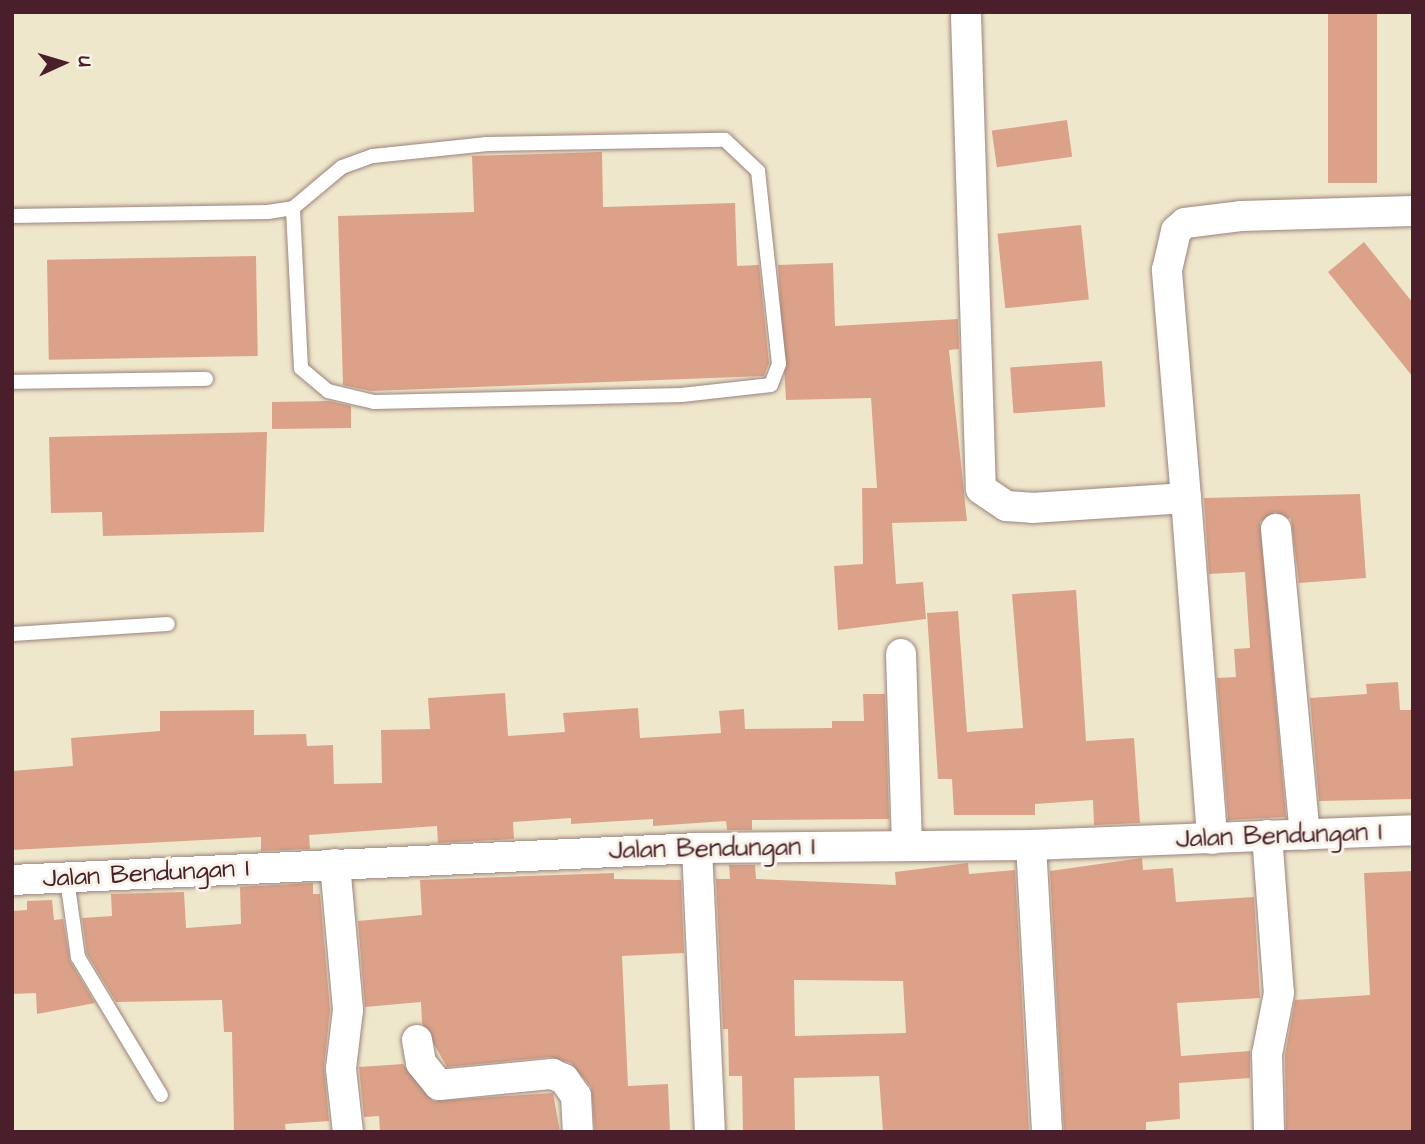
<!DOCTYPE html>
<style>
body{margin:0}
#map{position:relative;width:1425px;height:1144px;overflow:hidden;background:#efe7cc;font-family:"Architects Daughter",sans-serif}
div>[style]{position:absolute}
.building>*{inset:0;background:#dca289;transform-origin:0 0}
.roads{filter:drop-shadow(0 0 2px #9c837c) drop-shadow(0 0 2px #9c837c)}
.lane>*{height:14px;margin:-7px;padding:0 7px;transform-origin:7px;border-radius:7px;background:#fff}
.street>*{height:30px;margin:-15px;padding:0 15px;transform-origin:15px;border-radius:15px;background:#fff}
span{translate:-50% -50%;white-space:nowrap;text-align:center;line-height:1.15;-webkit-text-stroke:6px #f7f3e8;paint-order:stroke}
.street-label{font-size:26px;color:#4a1f2b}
.frame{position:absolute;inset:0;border:14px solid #4a1f2b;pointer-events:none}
.north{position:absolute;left:28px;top:28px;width:70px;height:70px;-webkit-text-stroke:5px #f7f3e8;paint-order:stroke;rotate:86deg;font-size:19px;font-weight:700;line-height:28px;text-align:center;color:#4a1f2b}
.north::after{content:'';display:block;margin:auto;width:24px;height:32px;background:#4a1f2b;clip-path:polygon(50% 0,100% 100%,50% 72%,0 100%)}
</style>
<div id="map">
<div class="building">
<i style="left:1328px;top:12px;width:49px;height:171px"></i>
<i style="left:1067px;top:120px;width:37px;height:76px;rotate:82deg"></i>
<i style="clip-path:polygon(602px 152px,603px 207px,735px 203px,737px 266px,759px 265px,769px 363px,764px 376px,371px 391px,343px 385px,338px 216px,474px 212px,472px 156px)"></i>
<i style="left:1081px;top:225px;width:75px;height:84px;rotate:84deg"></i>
<i style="clip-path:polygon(1364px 242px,1413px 303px,1413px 377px,1328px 272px)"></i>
<i style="left:256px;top:256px;width:100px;height:209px;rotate:89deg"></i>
<i style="clip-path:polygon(833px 263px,835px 326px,958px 319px,959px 349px,949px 350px,967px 521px,892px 523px,896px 584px,923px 582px,926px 619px,838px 630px,834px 566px,863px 564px,862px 488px,877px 488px,871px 398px,786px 400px,778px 265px)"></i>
<i style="left:1102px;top:361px;width:46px;height:92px;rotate:86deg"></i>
<i style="clip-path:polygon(329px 401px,351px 406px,351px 428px,272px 429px,272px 402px)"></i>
<i style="clip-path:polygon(267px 432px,264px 532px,103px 536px,102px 512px,51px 513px,49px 437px)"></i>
<i style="clip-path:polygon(1360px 494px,1366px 578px,1299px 583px,1291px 519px,1275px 512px,1260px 522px,1286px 817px,1228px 820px,1217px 678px,1236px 677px,1234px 649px,1250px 648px,1245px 572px,1209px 574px,1204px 498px)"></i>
<i style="clip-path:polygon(1076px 590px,1086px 741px,1134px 738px,1140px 823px,1094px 825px,1093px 800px,1035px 804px,1035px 815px,954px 815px,952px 779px,938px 779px,927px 613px,958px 611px,967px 732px,1023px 728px,1012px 594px)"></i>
<i style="clip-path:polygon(1398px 682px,1400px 710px,1413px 710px,1413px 799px,1319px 801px,1310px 698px,1367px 694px,1366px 684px)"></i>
<i style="clip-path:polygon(505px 693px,508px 736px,565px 732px,563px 713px,638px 708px,640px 738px,721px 733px,719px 711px,744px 709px,745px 729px,832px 728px,832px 721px,864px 721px,863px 694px,885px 694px,889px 819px,752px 820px,752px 830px,727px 830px,726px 821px,653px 826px,653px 819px,571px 824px,571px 818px,513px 822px,514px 839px,438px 843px,437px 826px,309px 835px,310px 849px,261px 851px,261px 837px,12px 850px,12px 771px,73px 766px,71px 738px,160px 731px,160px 711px,254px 710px,254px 735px,306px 734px,307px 746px,333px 745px,334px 784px,382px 783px,381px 730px,430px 729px,428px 698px)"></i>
<i style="clip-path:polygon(1142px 858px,1143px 870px,1173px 868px,1176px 902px,1254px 897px,1260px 998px,1177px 1003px,1181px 1056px,1250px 1051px,1250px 1078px,1179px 1083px,1180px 1119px,1146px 1122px,1146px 1132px,1064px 1132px,1050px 871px)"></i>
<i style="clip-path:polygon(evenodd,968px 863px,969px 874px,1015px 870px,1029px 1132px,883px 1132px,879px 1076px,794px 1078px,795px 1132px,743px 1132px,742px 1076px,729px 1076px,728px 1029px,723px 1029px,716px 879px,730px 879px,729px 865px,755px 865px,756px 879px,896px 885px,895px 872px,968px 863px,794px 980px,903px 981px,906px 1033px,795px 1036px,794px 980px)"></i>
<i style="clip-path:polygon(1413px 871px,1413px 1132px,1286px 1132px,1285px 1055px,1295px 1000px,1370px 995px,1364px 873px)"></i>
<i style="clip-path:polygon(614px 873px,614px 879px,681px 880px,684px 953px,622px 956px,628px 1086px,668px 1084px,670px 1132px,595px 1132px,591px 1087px,571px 1063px,550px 1057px,447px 1067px,422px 1023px,421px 1002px,365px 1007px,358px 921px,422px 915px,420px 880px)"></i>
<i style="clip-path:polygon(313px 883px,313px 894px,320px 894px,330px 1010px,324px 1067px,329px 1121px,285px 1124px,286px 1132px,234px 1132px,232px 1032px,224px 1032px,222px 1000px,116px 1002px,87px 954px,82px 918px,112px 916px,111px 894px,184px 892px,186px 928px,241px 924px,240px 887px)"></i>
<i style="clip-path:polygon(52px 900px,54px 920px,63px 919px,70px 961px,95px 1003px,37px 1014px,36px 993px,12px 994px,12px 911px,27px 910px,27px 901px)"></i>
<i style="clip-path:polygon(403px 1064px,433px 1101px,553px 1093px,560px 1132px,380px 1132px,379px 1116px,364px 1117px,359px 1067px)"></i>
</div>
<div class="roads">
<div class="lane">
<i style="left:12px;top:216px;width:256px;rotate:-0.9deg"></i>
<i style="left:268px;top:212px;width:25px;rotate:-9deg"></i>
<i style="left:293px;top:208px;width:64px;rotate:-39.9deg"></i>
<i style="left:342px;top:167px;width:33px;rotate:-20deg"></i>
<i style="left:373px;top:156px;width:115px;rotate:-6deg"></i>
<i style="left:487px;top:144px;width:238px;rotate:-1deg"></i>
<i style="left:725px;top:140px;width:45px;rotate:43.2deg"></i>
<i style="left:758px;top:171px;width:194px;rotate:83.8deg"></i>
<i style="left:779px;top:364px;width:22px;rotate:111deg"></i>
<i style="left:771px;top:385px;width:90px;rotate:173.6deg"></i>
<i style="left:682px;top:395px;width:308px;rotate:178.7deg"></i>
<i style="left:374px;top:402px;width:47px;rotate:-166.6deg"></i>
<i style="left:328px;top:391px;width:35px;rotate:-140deg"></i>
<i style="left:301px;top:368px;width:160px;rotate:-92.9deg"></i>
<i style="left:12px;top:382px;width:194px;rotate:-0.9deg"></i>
<i style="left:12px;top:634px;width:156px;rotate:-3.7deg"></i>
<i style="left:67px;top:879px;width:79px;rotate:82deg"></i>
<i style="left:78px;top:957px;width:161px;rotate:59deg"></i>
</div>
<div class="street">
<i style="left:966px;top:16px;width:473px;rotate:88.2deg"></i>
<i style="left:981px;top:489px;width:30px;rotate:34deg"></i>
<i style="left:1006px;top:506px;width:26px;rotate:4deg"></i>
<i style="left:1032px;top:508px;width:154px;rotate:-3.7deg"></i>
<i style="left:1186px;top:498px;width:342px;rotate:85.6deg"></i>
<i style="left:1186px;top:498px;width:229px;rotate:-94.8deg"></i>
<i style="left:1167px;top:270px;width:40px;rotate:-77deg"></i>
<i style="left:1176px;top:231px;width:12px;rotate:-42deg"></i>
<i style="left:1185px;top:223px;width:56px;rotate:-7.1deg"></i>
<i style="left:1241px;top:216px;width:172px;rotate:-1.7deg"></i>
<i style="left:1276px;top:529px;width:307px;rotate:84.6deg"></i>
<i style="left:901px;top:654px;width:191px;rotate:88.2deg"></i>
<i style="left:1267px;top:835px;width:158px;rotate:85.7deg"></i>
<i style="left:1279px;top:993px;width:62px;rotate:101.1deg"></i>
<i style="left:1267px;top:1054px;width:78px;rotate:88.5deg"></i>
<i style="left:1031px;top:845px;width:287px;rotate:86.8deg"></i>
<i style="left:697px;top:848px;width:284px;rotate:87.4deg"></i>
<i style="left:335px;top:864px;width:147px;rotate:84.9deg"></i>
<i style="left:348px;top:1010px;width:59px;rotate:96.8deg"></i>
<i style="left:341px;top:1069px;width:63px;rotate:83.7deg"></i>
<i style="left:12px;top:880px;width:686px;rotate:-2.67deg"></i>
<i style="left:697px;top:848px;width:334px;rotate:-0.5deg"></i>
<i style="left:1031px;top:845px;width:382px;rotate:-2.2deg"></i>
<i style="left:417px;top:1040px;width:23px;rotate:80deg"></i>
<i style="left:421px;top:1063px;width:28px;rotate:51deg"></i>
<i style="left:439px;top:1085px;width:114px;rotate:-5.6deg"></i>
<i style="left:552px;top:1074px;width:13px;rotate:23deg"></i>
<i style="left:564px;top:1079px;width:21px;rotate:55deg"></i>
<i style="left:576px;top:1096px;width:36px;rotate:87deg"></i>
</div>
</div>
<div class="street-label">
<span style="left:1279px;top:836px;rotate:-2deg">Jalan Bendungan I</span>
<span style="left:712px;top:849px;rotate:-1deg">Jalan Bendungan I</span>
<span style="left:146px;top:874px;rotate:-3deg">Jalan Bendungan I</span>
</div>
<div class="frame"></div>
<div class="north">U</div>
</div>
